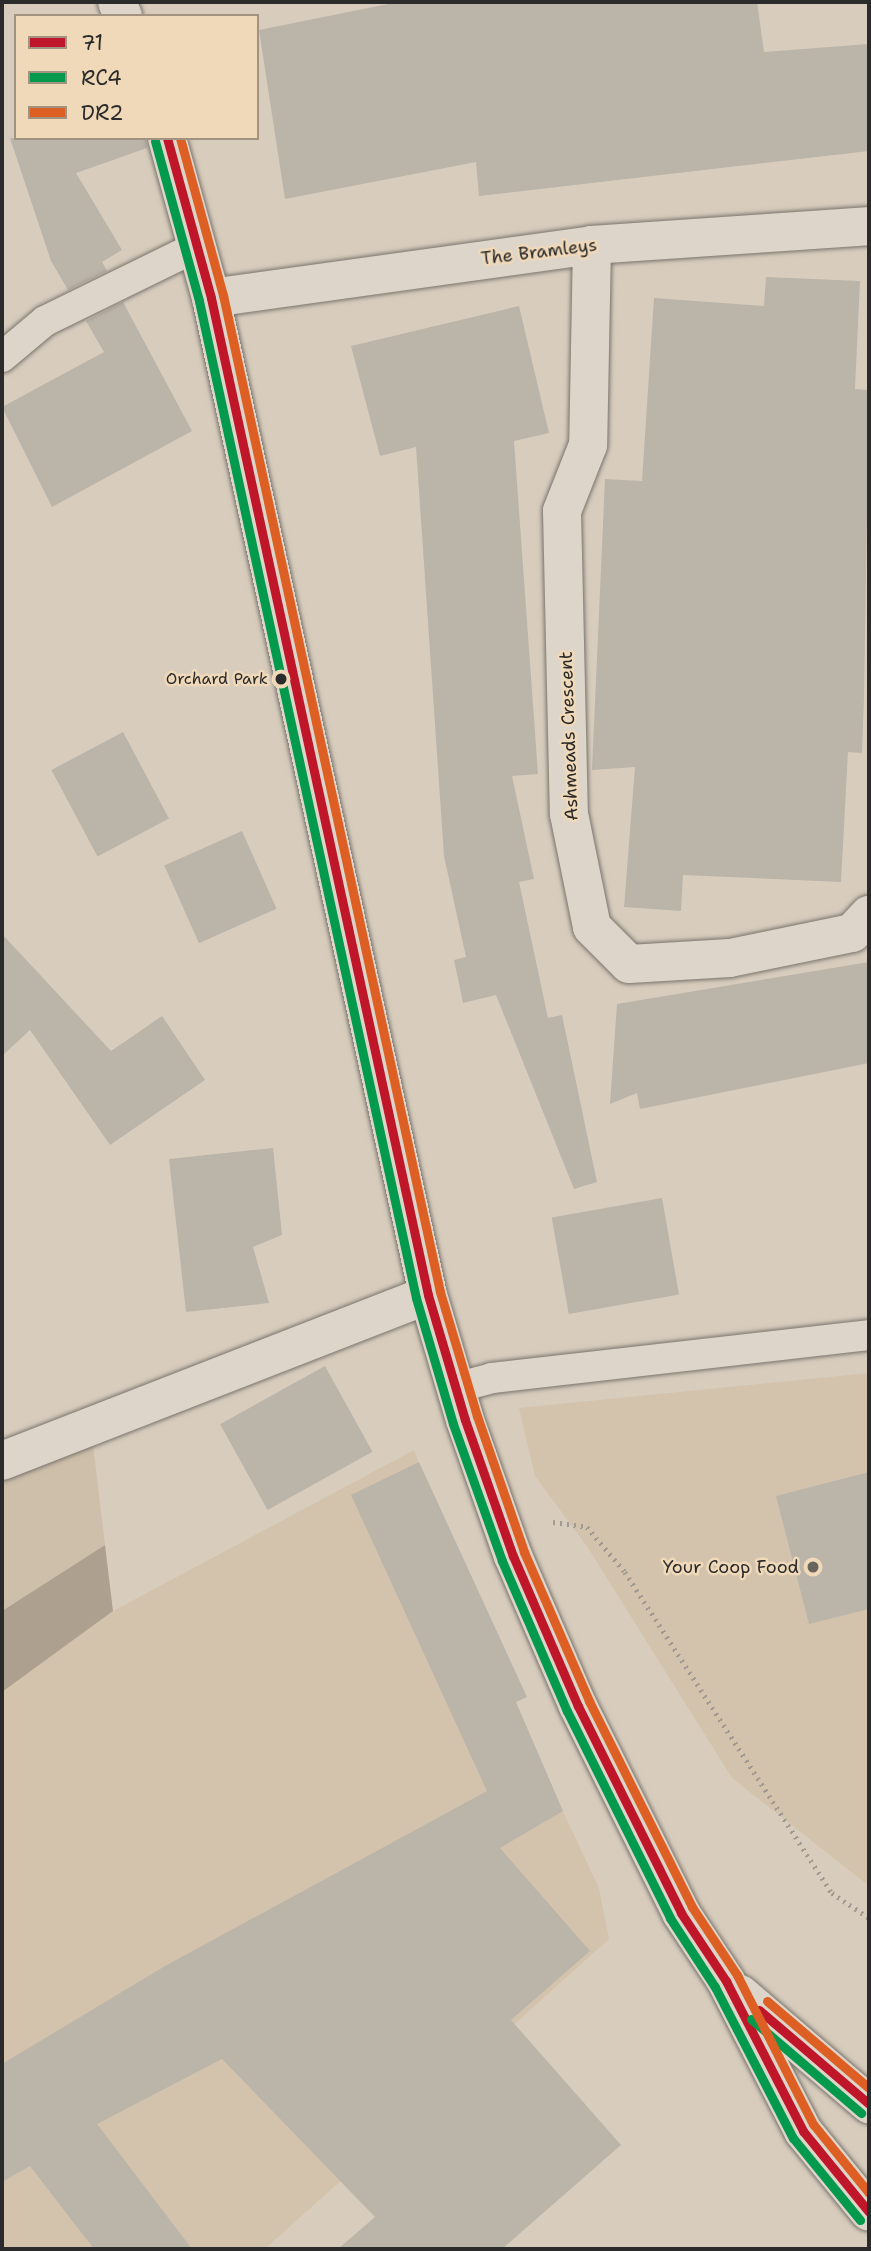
<!DOCTYPE html>
<style>
body{margin:0}
#map{position:relative;width:871px;height:2251px;overflow:hidden;background:#d8cdbd;font-family:"Shantell Sans",sans-serif}
div>[style]{position:absolute}
.built>*{inset:0;background:#d3c3ad}
.green>*{inset:0;background:#cebfaa}
.water>*{inset:0;background:#ada08f}
.building>*{inset:0;background:#bbb4a9;transform-origin:0 0}
.path>*{height:4.5px;margin-top:-2.25px;transform-origin:0;background:repeating-linear-gradient(90deg,#a09a92 0 2px,transparent 0 7px)}
.roads{filter:drop-shadow(0 0 2px #79746d) drop-shadow(0 0 2px #79746d)}
.lane>*{height:30px;margin:-15px;padding:0 15px;transform-origin:15px;border-radius:15px;background:#ddd5c9}
.street>*{height:38px;margin:-19px;padding:0 19px;transform-origin:19px;border-radius:19px;background:#ddd5c9}
.primary>*{height:38px;margin:-19px;padding:0 19px;transform-origin:19px;border-radius:19px;background:#ddd5c9}
.bus-1>*{height:9px;margin:-4.5px;padding:0 4.5px;transform-origin:4.5px;border-radius:4.5px;background:#bf1729}
.bus-2>*{height:9px;margin:-4.5px;padding:0 4.5px;transform-origin:4.5px;border-radius:4.5px;background:#049a4d}
.bus-3>*{height:9px;margin:-4.5px;padding:0 4.5px;transform-origin:4.5px;border-radius:4.5px;background:#de5f23}
.dots>*{width:19px;height:19px;translate:-50% -50%;box-sizing:border-box;border:4px solid #f0d9b9;border-radius:50%}
span{translate:-50% -50%;white-space:nowrap;text-align:center;line-height:1.15;-webkit-text-stroke:5px #f0d9b9;paint-order:stroke}
.bus-label{font-size:16px;color:#2b2b2b}
.right{translate:-100% -50%;text-align:right}
.street-label{font-size:18px;color:#2b2b2b}
.poi-label{font-size:18px;color:#2b2b2b}
.frame{position:absolute;inset:0;border:4px solid #2b2b2b;pointer-events:none}
.legend{position:absolute;left:14px;top:14px;width:245px;height:126px;box-sizing:border-box;background:#f0d9b9;border:2px solid #a19380;margin:0;padding:9px 12px;list-style:none;font-size:21px;color:#2b2b2b}
.legend li{display:flex;align-items:center;gap:14px;height:35px}
.legend b{width:35px;border:2px solid #a19380}
</style>
<div id="map">
<div class="built">
<i style="clip-path:polygon(869px 1373px,869px 1886px,732px 1778px,588px 1548px,535px 1476px,519px 1408px)"></i>
<i style="clip-path:polygon(414px 1450px,511px 1701px,599px 1888px,609px 1939px,265px 2249px,2px 2249px,2px 1692px,113px 1611px)"></i>
</div>
<div class="green">
<i style="clip-path:polygon(91px 1427px,105px 1545px,2px 1611px,2px 1461px)"></i>
</div>
<div class="water">
<i style="clip-path:polygon(105px 1545px,113px 1611px,2px 1692px,2px 1611px)"></i>
</div>
<div class="building">
<i style="clip-path:polygon(398px 2px,757px 2px,764px 52px,869px 44px,869px 151px,479px 196px,476px 162px,285px 199px,259px 30px)"></i>
<i style="clip-path:polygon(10px 138px,146px 138px,147px 148px,76px 173px,122px 250px,102px 262px,107px 271px,68px 290px,51px 261px)"></i>
<i style="clip-path:polygon(766px 277px,860px 281px,855px 389px,869px 390px,864px 698px,862px 753px,848px 752px,841px 882px,683px 875px,681px 911px,624px 907px,635px 767px,592px 770px,605px 479px,642px 481px,654px 298px,764px 306px)"></i>
<i style="clip-path:polygon(123px 302px,192px 431px,52px 507px,2px 407px,104px 352px,86px 321px)"></i>
<i style="clip-path:polygon(519px 306px,549px 433px,514px 441px,538px 774px,512px 776px,534px 879px,519px 882px,548px 1018px,562px 1015px,597px 1182px,574px 1189px,496px 995px,463px 1003px,454px 960px,466px 957px,444px 856px,416px 447px,380px 456px,351px 346px)"></i>
<i style="left:123px;top:732px;width:98px;height:81px;rotate:62deg"></i>
<i style="left:242px;top:831px;width:85px;height:85px;rotate:66deg"></i>
<i style="clip-path:polygon(2px 934px,111px 1051px,162px 1016px,205px 1080px,110px 1145px,30px 1030px,2px 1056px)"></i>
<i style="clip-path:polygon(869px 962px,869px 1063px,640px 1109px,637px 1093px,610px 1104px,617px 1004px)"></i>
<i style="clip-path:polygon(273px 1148px,282px 1235px,253px 1247px,269px 1303px,186px 1312px,169px 1159px)"></i>
<i style="left:662px;top:1198px;width:98px;height:112px;rotate:80deg"></i>
<i style="left:325px;top:1366px;width:98px;height:120px;rotate:61deg"></i>
<i style="clip-path:polygon(419px 1462px,527px 1697px,516px 1702px,563px 1811px,500px 1848px,590px 1951px,511px 2020px,621px 2145px,502px 2249px,338px 2249px,375px 2217px,222px 2059px,97px 2124px,192px 2249px,94px 2249px,30px 2166px,2px 2182px,2px 2064px,165px 1966px,487px 1791px,351px 1495px)"></i>
<i style="clip-path:polygon(869px 1472px,869px 1609px,809px 1624px,776px 1496px)"></i>
</div>
<div class="path">
<i style="left:553px;top:1522px;width:34px;rotate:8deg"></i>
<i style="left:587px;top:1527px;width:59px;rotate:49.8deg"></i>
<i style="left:625px;top:1572px;width:382px;rotate:57.2deg"></i>
<i style="left:832px;top:1893px;width:45px;rotate:34deg"></i>
</div>
<div class="roads">
<div class="lane">
<i style="left:2px;top:357px;width:56px;rotate:-39.9deg"></i>
<i style="left:45px;top:321px;width:170px;rotate:-26.1deg"></i>
<i style="left:455px;top:1388px;width:38px;rotate:-15deg"></i>
<i style="left:492px;top:1378px;width:379px;rotate:-6.5deg"></i>
</div>
<div class="street">
<i style="left:592px;top:245px;width:200px;rotate:91.1deg"></i>
<i style="left:588px;top:445px;width:71px;rotate:111.5deg"></i>
<i style="left:562px;top:511px;width:303px;rotate:88.7deg"></i>
<i style="left:569px;top:814px;width:115px;rotate:78.5deg"></i>
<i style="left:592px;top:927px;width:52px;rotate:45deg"></i>
<i style="left:629px;top:964px;width:101px;rotate:-3.4deg"></i>
<i style="left:730px;top:958px;width:125px;rotate:-11.6deg"></i>
<i style="left:852px;top:933px;width:25px;rotate:-47deg"></i>
<i style="left:211px;top:298px;width:385px;rotate:-7.9deg"></i>
<i style="left:592px;top:245px;width:278px;rotate:-3.9deg"></i>
<i style="left:2px;top:1461px;width:457px;rotate:-21.3deg"></i>
</div>
<div class="primary">
<i style="left:117px;top:2px;width:15px;rotate:67deg"></i>
<i style="left:167px;top:138px;width:166px;rotate:74.6deg"></i>
<i style="left:211px;top:298px;width:1020px;rotate:77.72deg"></i>
<i style="left:428px;top:1295px;width:130px;rotate:73.5deg"></i>
<i style="left:465px;top:1420px;width:144px;rotate:70.6deg"></i>
<i style="left:513px;top:1556px;width:163px;rotate:66.6deg"></i>
<i style="left:578px;top:1706px;width:231px;rotate:63.5deg"></i>
<i style="left:681px;top:1913px;width:82px;rotate:56.5deg"></i>
<i style="left:726px;top:1981px;width:169px;rotate:62.8deg"></i>
<i style="left:803px;top:2131px;width:104px;rotate:50.8deg"></i>
<i style="left:740px;top:1994px;width:170px;rotate:40.5deg"></i>
</div>
</div>
<div class="bus-1">
<i style="left:167px;top:138px;width:166px;rotate:74.6deg"></i>
<i style="left:211px;top:298px;width:1020px;rotate:77.72deg"></i>
<i style="left:428px;top:1295px;width:130px;rotate:73.5deg"></i>
<i style="left:465px;top:1420px;width:144px;rotate:70.6deg"></i>
<i style="left:513px;top:1556px;width:163px;rotate:66.6deg"></i>
<i style="left:578px;top:1706px;width:231px;rotate:63.5deg"></i>
<i style="left:681px;top:1913px;width:82px;rotate:56.5deg"></i>
<i style="left:726px;top:1981px;width:169px;rotate:62.8deg"></i>
<i style="left:803px;top:2131px;width:104px;rotate:50.8deg"></i>
<i style="left:759px;top:2010px;width:145px;rotate:40.5deg"></i>
</div>
<div class="bus-2">
<i style="left:155px;top:141px;width:166px;rotate:74.6deg"></i>
<i style="left:199px;top:301px;width:1020px;rotate:77.72deg"></i>
<i style="left:416px;top:1298px;width:131px;rotate:73.6deg"></i>
<i style="left:453px;top:1424px;width:145px;rotate:70.3deg"></i>
<i style="left:502px;top:1561px;width:163px;rotate:66.6deg"></i>
<i style="left:567px;top:1711px;width:231px;rotate:63.5deg"></i>
<i style="left:670px;top:1918px;width:82px;rotate:56.9deg"></i>
<i style="left:715px;top:1987px;width:170px;rotate:62.7deg"></i>
<i style="left:793px;top:2138px;width:106px;rotate:50.7deg"></i>
<i style="left:751px;top:2019px;width:145px;rotate:40.5deg"></i>
</div>
<div class="bus-3">
<i style="left:180px;top:138px;width:163px;rotate:74.7deg"></i>
<i style="left:223px;top:295px;width:1020px;rotate:77.72deg"></i>
<i style="left:440px;top:1292px;width:129px;rotate:73.4deg"></i>
<i style="left:477px;top:1416px;width:144px;rotate:70.9deg"></i>
<i style="left:524px;top:1552px;width:163px;rotate:66.4deg"></i>
<i style="left:589px;top:1701px;width:230px;rotate:63.4deg"></i>
<i style="left:692px;top:1907px;width:82px;rotate:56.5deg"></i>
<i style="left:737px;top:1975px;width:167px;rotate:63deg"></i>
<i style="left:813px;top:2124px;width:89px;rotate:50.9deg"></i>
<i style="left:767px;top:2001px;width:134px;rotate:40.5deg"></i>
</div>
<div class="dots">
<i style="left:281px;top:679px;background:#2b2b2b"></i>
<i style="left:813px;top:1567px;background:#68645e"></i>
</div>
<div class="bus-label">
<span class="right" style="left:268px;top:679px">Orchard Park</span>
</div>
<div class="street-label">
<span style="left:539px;top:252px;rotate:-7deg">The Bramleys</span>
<span style="left:569px;top:736px;rotate:-92deg">Ashmeads Crescent</span>
</div>
<div class="poi-label">
<span class="right" style="left:799px;top:1567px">Your Coop Food</span>
</div>
<div class="frame"></div>
<ul class="legend">
<li><b style="height:9px;background:#bf1729"></b>71</li>
<li><b style="height:9px;background:#049a4d"></b>RC4</li>
<li><b style="height:9px;background:#de5f23"></b>DR2</li>
</ul>
</div>
